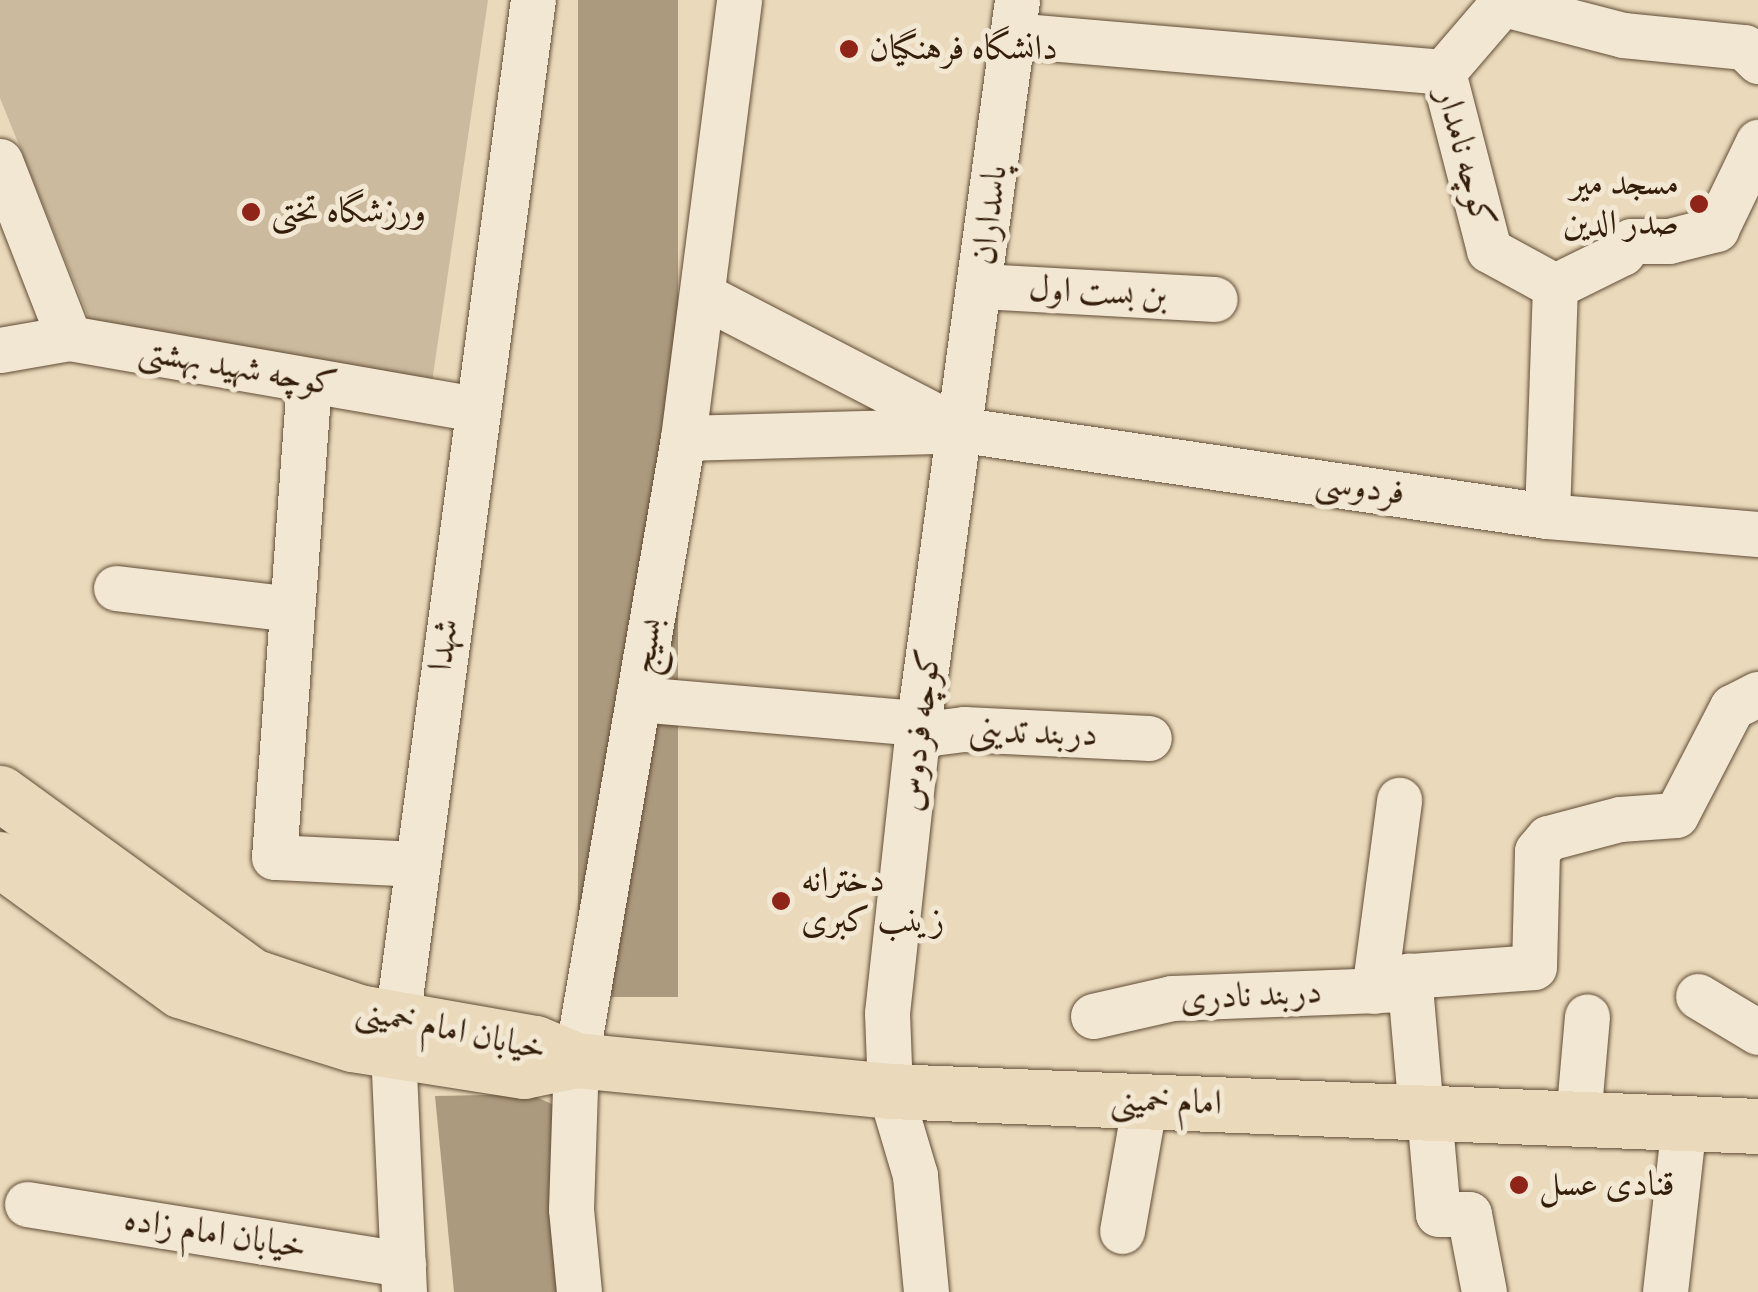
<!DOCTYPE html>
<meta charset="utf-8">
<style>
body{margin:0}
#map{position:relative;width:1758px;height:1292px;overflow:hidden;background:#eadabb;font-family:"Libre Bodoni",Amiri,serif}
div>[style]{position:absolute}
.green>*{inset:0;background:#cbba9d}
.water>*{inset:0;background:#ac9a7e;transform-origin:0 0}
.roads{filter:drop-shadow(0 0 2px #624c36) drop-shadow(0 0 2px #624c36)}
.minor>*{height:45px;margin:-22.5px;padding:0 22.5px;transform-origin:22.5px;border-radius:22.5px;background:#f1e7d3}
.major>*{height:55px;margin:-27.5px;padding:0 27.5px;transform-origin:27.5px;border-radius:27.5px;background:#eadabb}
.dots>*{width:28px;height:28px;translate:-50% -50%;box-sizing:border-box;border:5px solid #f1e7d3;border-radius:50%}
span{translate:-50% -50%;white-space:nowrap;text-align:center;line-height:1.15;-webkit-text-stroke:10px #f1e7d3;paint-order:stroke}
.poi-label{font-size:35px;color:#341d09}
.left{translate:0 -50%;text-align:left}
.right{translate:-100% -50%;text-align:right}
.street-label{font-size:35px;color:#341d09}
</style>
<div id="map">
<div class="green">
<i style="clip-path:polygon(0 0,488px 0,431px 389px,92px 326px,0 98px)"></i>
</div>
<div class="water">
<i style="left:578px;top:0;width:100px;height:997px"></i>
<i style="clip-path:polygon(530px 1094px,565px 1110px,574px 1292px,454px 1292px,435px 1096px)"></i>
</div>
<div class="roads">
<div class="minor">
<i style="left:1504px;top:4px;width:123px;rotate:14.6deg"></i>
<i style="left:1623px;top:35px;width:122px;rotate:5.7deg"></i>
<i style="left:1744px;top:47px;width:20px;rotate:45deg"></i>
<i style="left:1013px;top:35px;width:432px;rotate:4.9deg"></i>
<i style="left:1443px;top:72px;width:184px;rotate:75.5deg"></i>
<i style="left:1489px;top:250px;width:75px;rotate:28.6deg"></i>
<i style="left:1555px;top:286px;width:230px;rotate:92deg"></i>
<i style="left:1443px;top:72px;width:95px;rotate:-49.3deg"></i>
<i style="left:0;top:161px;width:190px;rotate:68.7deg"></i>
<i style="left:981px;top:286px;width:234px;rotate:3.2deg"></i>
<i style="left:1555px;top:286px;width:75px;rotate:-26.2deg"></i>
<i style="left:1622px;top:253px;width:15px;rotate:-53deg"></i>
<i style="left:1631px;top:241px;width:38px"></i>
<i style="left:1669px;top:241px;width:49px;rotate:-14.3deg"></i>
<i style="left:1716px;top:229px;width:97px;rotate:-64.2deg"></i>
<i style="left:702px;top:295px;width:287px;rotate:27.4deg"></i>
<i style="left:0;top:350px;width:70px;rotate:-9.9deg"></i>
<i style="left:69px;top:338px;width:413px;rotate:9.9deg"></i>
<i style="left:309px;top:381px;width:477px;rotate:94.2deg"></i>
<i style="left:274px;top:857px;width:142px;rotate:2.8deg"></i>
<i style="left:683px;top:438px;width:280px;rotate:-1.6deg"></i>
<i style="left:963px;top:430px;width:590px;rotate:8.38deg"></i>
<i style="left:1547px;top:516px;width:212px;rotate:4.9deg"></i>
<i style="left:116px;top:588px;width:177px;rotate:6.8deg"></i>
<i style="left:638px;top:699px;width:282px;rotate:4.9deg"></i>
<i style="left:917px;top:735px;width:47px;rotate:-7.3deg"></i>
<i style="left:964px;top:729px;width:185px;rotate:2.8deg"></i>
<i style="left:1374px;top:991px;width:193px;rotate:-82.5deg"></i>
<i style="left:1698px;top:996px;width:70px;rotate:31deg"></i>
<i style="left:1093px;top:1016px;width:81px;rotate:-12.8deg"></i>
<i style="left:1172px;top:998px;width:238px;rotate:-2.2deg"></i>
<i style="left:1421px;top:1112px;width:137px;rotate:-95deg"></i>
<i style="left:1409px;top:976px;width:125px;rotate:-4.1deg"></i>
<i style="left:1534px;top:967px;width:116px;rotate:-88.5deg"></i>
<i style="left:1537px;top:851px;width:17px;rotate:-50deg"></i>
<i style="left:1548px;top:838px;width:74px;rotate:-14.8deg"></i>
<i style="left:1620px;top:819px;width:56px;rotate:-4.1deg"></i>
<i style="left:1676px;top:815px;width:122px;rotate:-62.6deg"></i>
<i style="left:1732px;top:707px;width:29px;rotate:-27deg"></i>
<i style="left:1429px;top:1113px;width:101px;rotate:84.9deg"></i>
<i style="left:1438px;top:1214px;width:31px"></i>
<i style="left:1469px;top:1214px;width:79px;rotate:79.1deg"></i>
<i style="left:1578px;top:1119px;width:103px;rotate:-85deg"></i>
<i style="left:27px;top:1204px;width:381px;rotate:9.1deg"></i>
<i style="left:1122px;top:1231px;width:132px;rotate:-80deg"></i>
<i style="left:404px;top:1292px;width:242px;rotate:-92.6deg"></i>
<i style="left:393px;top:1050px;width:1059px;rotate:-82.41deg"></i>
<i style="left:579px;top:1292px;width:83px;rotate:-95.5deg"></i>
<i style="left:571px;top:1209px;width:149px;rotate:-88.1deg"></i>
<i style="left:576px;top:1060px;width:631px;rotate:-80.24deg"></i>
<i style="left:683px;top:438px;width:442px;rotate:-82.7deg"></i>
<i style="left:926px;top:1292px;width:118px;rotate:-95.4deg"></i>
<i style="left:915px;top:1175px;width:88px;rotate:-106.6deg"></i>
<i style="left:890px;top:1091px;width:78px;rotate:-92.2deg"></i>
<i style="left:887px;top:1013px;width:280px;rotate:-83.8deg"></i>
<i style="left:917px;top:735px;width:742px;rotate:-82.25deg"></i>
<i style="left:1665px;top:1292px;width:170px;rotate:-83.6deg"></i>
</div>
<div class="major">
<i style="left:0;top:793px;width:311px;rotate:36deg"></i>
<i style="left:252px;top:976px;width:113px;rotate:18.6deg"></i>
<i style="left:359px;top:1012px;width:179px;rotate:10deg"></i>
<i style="left:535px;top:1043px;width:44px;rotate:22.5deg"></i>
<i style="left:576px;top:1060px;width:53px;rotate:168.1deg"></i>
<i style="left:524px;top:1071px;width:174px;rotate:-171.1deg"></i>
<i style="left:352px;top:1044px;width:180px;rotate:-162.6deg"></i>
<i style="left:180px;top:990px;width:223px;rotate:-144deg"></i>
<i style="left:576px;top:1060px;width:316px;rotate:5.6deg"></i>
<i style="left:890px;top:1091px;width:869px;rotate:2.31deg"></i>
</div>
</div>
<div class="dots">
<i style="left:849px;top:49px;background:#8f2418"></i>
<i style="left:1699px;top:204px;background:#8f2418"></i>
<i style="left:251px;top:212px;background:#8f2418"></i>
<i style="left:781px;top:901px;background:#8f2418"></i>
<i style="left:1519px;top:1185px;background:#8f2418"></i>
</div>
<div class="poi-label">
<span class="left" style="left:869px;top:49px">دانشگاه فرهنگیان</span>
<span class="right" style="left:1679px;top:204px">مسجد میر<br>صدر الدین</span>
<span class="left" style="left:271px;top:212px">ورزشگاه تختی</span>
<span class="left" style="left:801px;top:901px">دخترانه<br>زینب کبری</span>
<span class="left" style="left:1539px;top:1185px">قنادی عسل</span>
</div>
<div class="street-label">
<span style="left:1465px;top:158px;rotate:75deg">کوچه نامدار</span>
<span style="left:990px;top:215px;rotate:-83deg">پاسداران</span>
<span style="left:1098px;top:293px;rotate:3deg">بن بست اول</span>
<span style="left:238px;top:368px;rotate:10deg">کوچه شهید بهشتی</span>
<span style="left:1360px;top:488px;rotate:8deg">فردوسی</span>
<span style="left:444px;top:645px;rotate:-83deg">شهدا</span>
<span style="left:647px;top:646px;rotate:-80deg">بسیج</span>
<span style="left:920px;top:730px;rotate:-83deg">کوچه فردوس</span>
<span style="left:1033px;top:733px;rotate:2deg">دربند تدینی</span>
<span style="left:1251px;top:996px;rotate:-3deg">دربند نادری</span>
<span style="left:451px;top:1030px;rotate:12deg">خیابان امام خمینی</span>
<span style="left:1166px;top:1102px;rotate:2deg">امام خمینی</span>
<span style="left:215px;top:1234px;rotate:9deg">خیابان امام زاده</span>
</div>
</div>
